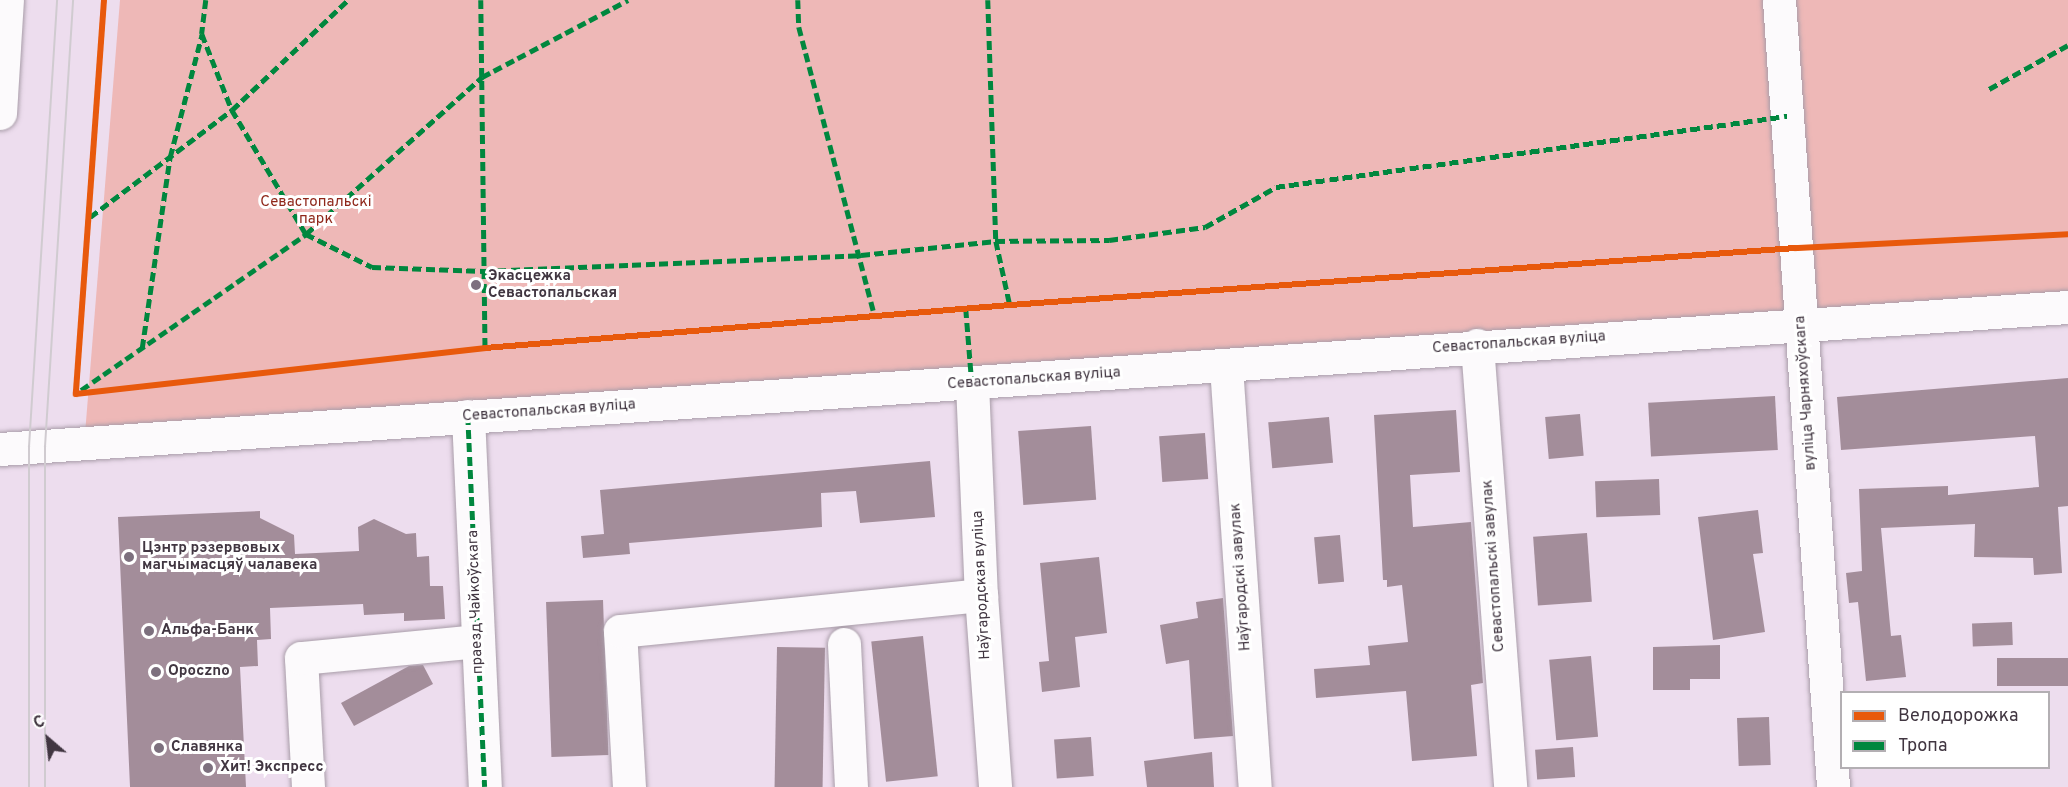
<!DOCTYPE html>
<meta charset="utf-8">
<style>
body{margin:0}
#map{position:relative;width:2068px;height:787px;overflow:hidden;background:#edddee;font-family:Overpass,sans-serif}
div>[style]{position:absolute}
.green>*{inset:0;background:#eeb8b7}
.building>*{inset:0;background:#a38d9a;transform-origin:0 0}
.roads{filter:drop-shadow(0 0 2px #a99da9) drop-shadow(0 0 2px #a99da9)}
.minor>*{height:33px;margin:-16.5px;padding:0 16.5px;transform-origin:16.5px;border-radius:16.5px;background:#fcfafc}
.major>*{height:33px;margin:-16.5px;padding:0 16.5px;transform-origin:16.5px;border-radius:16.5px;background:#fcfafc}
.tram>*{height:1.5px;margin:-0.75px;padding:0 0.75px;transform-origin:0.75px;border-radius:0.75px;background:#d0cbd0}
.quiet>*{height:4.5px;margin-top:-2.25px;transform-origin:0;background:repeating-linear-gradient(90deg,#00873e 0 9px,transparent 0 13.5px)}
.cycleway>*{height:6px;margin:-3px;padding:0 3px;transform-origin:3px;border-radius:3px;background:#e8590c}
.dots>*{width:16px;height:16px;translate:-50% -50%;box-sizing:border-box;border:3px solid #fff;border-radius:50%}
span{translate:-50% -50%;white-space:nowrap;text-align:center;line-height:1.15;-webkit-text-stroke:6px #fff;paint-order:stroke}
.park-label{font-size:15px;color:#8f271a}
.poi-label{font-size:15px;color:#413641;font-weight:700}
.left{translate:0 -50%;text-align:left}
.street-label{font-size:15px;color:#413641}
.legend{position:absolute;left:1840px;top:691px;width:210px;height:78px;box-sizing:border-box;background:#fff;border:2px solid #b3afb3;margin:0;padding:8px 10px;list-style:none;font-size:18px;color:#413641}
.legend li{display:flex;align-items:center;gap:12px;height:30px}
.legend b{width:30px;border:2px solid #b3afb3}
.north{position:absolute;left:18px;top:709px;width:60px;height:60px;-webkit-text-stroke:4px #fff;paint-order:stroke;rotate:332deg;font-size:16px;font-weight:700;line-height:24px;text-align:center;color:#413641}
.north::after{content:'';display:block;margin:auto;width:21px;height:27px;background:#413641;clip-path:polygon(50% 0,100% 100%,50% 72%,0 100%)}
</style>
<div id="map">
<div class="green">
<i style="clip-path:polygon(120px 0,2068px 0,2068px 302px,85px 434px)"></i>
</div>
<div class="building">
<i style="clip-path:polygon(2068px 378px,2068px 506px,2058px 507px,2062px 573px,2034px 575px,2033px 558px,1974px 557px,1975px 524px,1881px 528px,1891px 636px,1901px 635px,1906px 677px,1866px 681px,1858px 602px,1849px 603px,1846px 573px,1862px 571px,1859px 489px,1948px 486px,1948px 495px,2039px 487px,2035px 436px,1841px 450px,1837px 397px)"></i>
<i style="left:1775px;top:396px;width:54px;height:127px;rotate:87deg"></i>
<i style="clip-path:polygon(1456px 410px,1460px 472px,1410px 475px,1413px 527px,1471px 522px,1483px 683px,1471px 685px,1477px 756px,1412px 761px,1406px 691px,1316px 698px,1314px 669px,1370px 665px,1368px 646px,1408px 642px,1402px 585px,1387px 587px,1387px 580px,1383px 580px,1374px 415px)"></i>
<i style="left:1580px;top:414px;width:42px;height:35px;rotate:85deg"></i>
<i style="left:1329px;top:417px;width:46px;height:61px;rotate:85deg"></i>
<i style="left:1091px;top:426px;width:74px;height:73px;rotate:86deg"></i>
<i style="left:1205px;top:433px;width:46px;height:46px;rotate:86deg"></i>
<i style="clip-path:polygon(930px 461px,935px 517px,860px 523px,856px 491px,821px 493px,822px 527px,629px 543px,630px 554px,583px 558px,581px 536px,604px 534px,600px 490px)"></i>
<i style="left:1659px;top:479px;width:36px;height:64px;rotate:88deg"></i>
<i style="clip-path:polygon(1758px 510px,1763px 553px,1753px 554px,1765px 632px,1713px 640px,1698px 517px)"></i>
<i style="clip-path:polygon(260px 511px,260px 518px,294px 535px,295px 554px,359px 551px,358px 527px,374px 519px,406px 534px,416px 533px,417px 557px,429px 556px,430px 586px,443px 586px,445px 619px,404px 621px,404px 613px,364px 615px,363px 604px,270px 608px,271px 639px,257px 640px,258px 666px,240px 667px,246px 787px,130px 787px,118px 517px)"></i>
<i style="left:1587px;top:533px;width:69px;height:54px;rotate:86deg"></i>
<i style="left:1340px;top:535px;width:47px;height:26px;rotate:85deg"></i>
<i style="clip-path:polygon(1099px 557px,1107px 633px,1075px 637px,1080px 687px,1042px 692px,1039px 662px,1049px 661px,1040px 563px)"></i>
<i style="clip-path:polygon(1223px 598px,1233px 736px,1194px 739px,1189px 660px,1166px 664px,1160px 625px,1198px 618px,1196px 602px)"></i>
<i style="left:603px;top:600px;width:155px;height:57px;rotate:88deg"></i>
<i style="left:2012px;top:622px;width:23px;height:40px;rotate:88deg"></i>
<i style="left:923px;top:636px;width:141px;height:52px;rotate:84deg"></i>
<i style="clip-path:polygon(1720px 645px,1720px 679px,1690px 679px,1690px 690px,1653px 690px,1653px 647px)"></i>
<i style="left:777px;top:647px;width:48px;height:140px;rotate:1deg"></i>
<i style="left:1591px;top:656px;width:81px;height:42px;rotate:85deg"></i>
<i style="left:2068px;top:658px;width:28px;height:71px;rotate:90deg"></i>
<i style="clip-path:polygon(423px 665px,433px 684px,354px 726px,341px 703px,409px 666px)"></i>
<i style="left:1769px;top:717px;width:48px;height:32px;rotate:88deg"></i>
<i style="left:1091px;top:737px;width:39px;height:37px;rotate:86deg"></i>
<i style="left:1573px;top:747px;width:30px;height:38px;rotate:86deg"></i>
<i style="clip-path:polygon(1212px 752px,1214px 787px,1147px 787px,1144px 761px)"></i>
</div>
<div class="roads">
<div class="minor">
<i style="left:1779px;top:0;width:789px;rotate:86.07deg"></i>
<i style="left:1477px;top:345px;width:443px;rotate:85.7deg"></i>
<i style="left:1226px;top:366px;width:422px;rotate:86.1deg"></i>
<i style="left:972px;top:383px;width:212px;rotate:87.6deg"></i>
<i style="left:981px;top:595px;width:193px;rotate:85.8deg"></i>
<i style="left:468px;top:416px;width:371px;rotate:87.4deg"></i>
<i style="left:0;top:449px;width:2073px;rotate:-3.93deg"></i>
<i style="left:844px;top:644px;width:143px;rotate:87.2deg"></i>
<i style="left:308px;top:787px;width:129px;rotate:-93.1deg"></i>
<i style="left:301px;top:658px;width:177px;rotate:-5.5deg"></i>
<i style="left:629px;top:787px;width:156px;rotate:-93.3deg"></i>
<i style="left:620px;top:631px;width:363px;rotate:-5.7deg"></i>
</div>
<div class="major">
<i style="left:0;top:113px;width:113px;rotate:-86.5deg"></i>
</div>
</div>
<div class="tram">
<i style="left:29px;top:787px;width:340px;rotate:-90deg"></i>
<i style="left:29px;top:447px;width:448px;rotate:-86.4deg"></i>
<i style="left:45px;top:787px;width:340px;rotate:-90deg"></i>
<i style="left:45px;top:447px;width:448px;rotate:-86.4deg"></i>
</div>
<div class="quiet">
<i style="left:206px;top:0;width:34px;rotate:97deg"></i>
<i style="left:202px;top:34px;width:82px;rotate:68.5deg"></i>
<i style="left:232px;top:110px;width:144px;rotate:59.2deg"></i>
<i style="left:306px;top:234px;width:74px;rotate:26.6deg"></i>
<i style="left:372px;top:267px;width:112px;rotate:2deg"></i>
<i style="left:484px;top:271px;width:377px;rotate:-2.4deg"></i>
<i style="left:861px;top:255px;width:136px;rotate:-5.9deg"></i>
<i style="left:996px;top:241px;width:113px;rotate:-0.5deg"></i>
<i style="left:1109px;top:240px;width:97px;rotate:-7.7deg"></i>
<i style="left:1205px;top:227px;width:81px;rotate:-29.4deg"></i>
<i style="left:1276px;top:187px;width:516px;rotate:-7.91deg"></i>
<i style="left:481px;top:0;width:348px;rotate:89.3deg"></i>
<i style="left:798px;top:0;width:27px;rotate:88deg"></i>
<i style="left:799px;top:27px;width:300px;rotate:75.3deg"></i>
<i style="left:988px;top:0;width:241px;rotate:88.1deg"></i>
<i style="left:996px;top:241px;width:66px;rotate:77.7deg"></i>
<i style="left:1989px;top:89px;width:90px;rotate:-29.1deg"></i>
<i style="left:90px;top:217px;width:178px;rotate:-37deg"></i>
<i style="left:232px;top:110px;width:160px;rotate:-43.5deg"></i>
<i style="left:966px;top:309px;width:74px;rotate:85.4deg"></i>
<i style="left:142px;top:348px;width:193px;rotate:-81.7deg"></i>
<i style="left:170px;top:157px;width:127px;rotate:-75.4deg"></i>
<i style="left:81px;top:390px;width:274px;rotate:-34.7deg"></i>
<i style="left:306px;top:234px;width:236px;rotate:-41.7deg"></i>
<i style="left:482px;top:77px;width:165px;rotate:-27.8deg"></i>
<i style="left:468px;top:416px;width:371px;rotate:87.4deg"></i>
</div>
<div class="cycleway">
<i style="left:104px;top:0;width:395px;rotate:94.1deg"></i>
<i style="left:76px;top:394px;width:412px;rotate:-6.4deg"></i>
<i style="left:485px;top:348px;width:527px;rotate:-4.68deg"></i>
<i style="left:1010px;top:305px;width:788px;rotate:-4.15deg"></i>
<i style="left:1796px;top:248px;width:272px;rotate:-2.9deg"></i>
</div>
<div class="dots">
<i style="left:476px;top:285px;background:#7d707e"></i>
<i style="left:129px;top:557px;background:#7d707e"></i>
<i style="left:149px;top:631px;background:#7d707e"></i>
<i style="left:156px;top:672px;background:#7d707e"></i>
<i style="left:159px;top:748px;background:#7d707e"></i>
<i style="left:208px;top:768px;background:#7d707e"></i>
</div>
<div class="park-label">
<span style="left:316px;top:211px">Севастопальскі<br>парк</span>
</div>
<div class="poi-label">
<span class="left" style="left:488px;top:285px">Экасцежка<br>Севастопальская</span>
<span class="left" style="left:142px;top:557px">Цэнтр рэзервовых<br>магчымасцяў чалавека</span>
<span class="left" style="left:161px;top:631px">Альфа-Банк</span>
<span class="left" style="left:168px;top:672px">Opoczno</span>
<span class="left" style="left:171px;top:748px">Славянка</span>
<span class="left" style="left:220px;top:768px">Хит! Экспресс</span>
</div>
<div class="street-label">
<span style="left:1519px;top:343px;rotate:-4deg">Севастопальская вуліца</span>
<span style="left:1034px;top:379px;rotate:-4deg">Севастопальская вуліца</span>
<span style="left:1806px;top:393px;rotate:-94deg">вуліца Чарняхоўскага</span>
<span style="left:549px;top:411px;rotate:-4deg">Севастопальская вуліца</span>
<span style="left:1494px;top:566px;rotate:-94deg">Севастопальскі завулак</span>
<span style="left:1241px;top:577px;rotate:-94deg">Наўгародскі завулак</span>
<span style="left:982px;top:585px;rotate:-93deg">Наўгародская вуліца</span>
<span style="left:476px;top:602px;rotate:-92deg">праезд Чайкоўскага</span>
</div>
<ul class="legend">
<li><b style="height:8px;background:#e8590c"></b>Велодорожка</li>
<li><b style="height:8px;background:#00873e"></b>Тропа</li>
</ul>
<div class="north">С</div>
</div>
